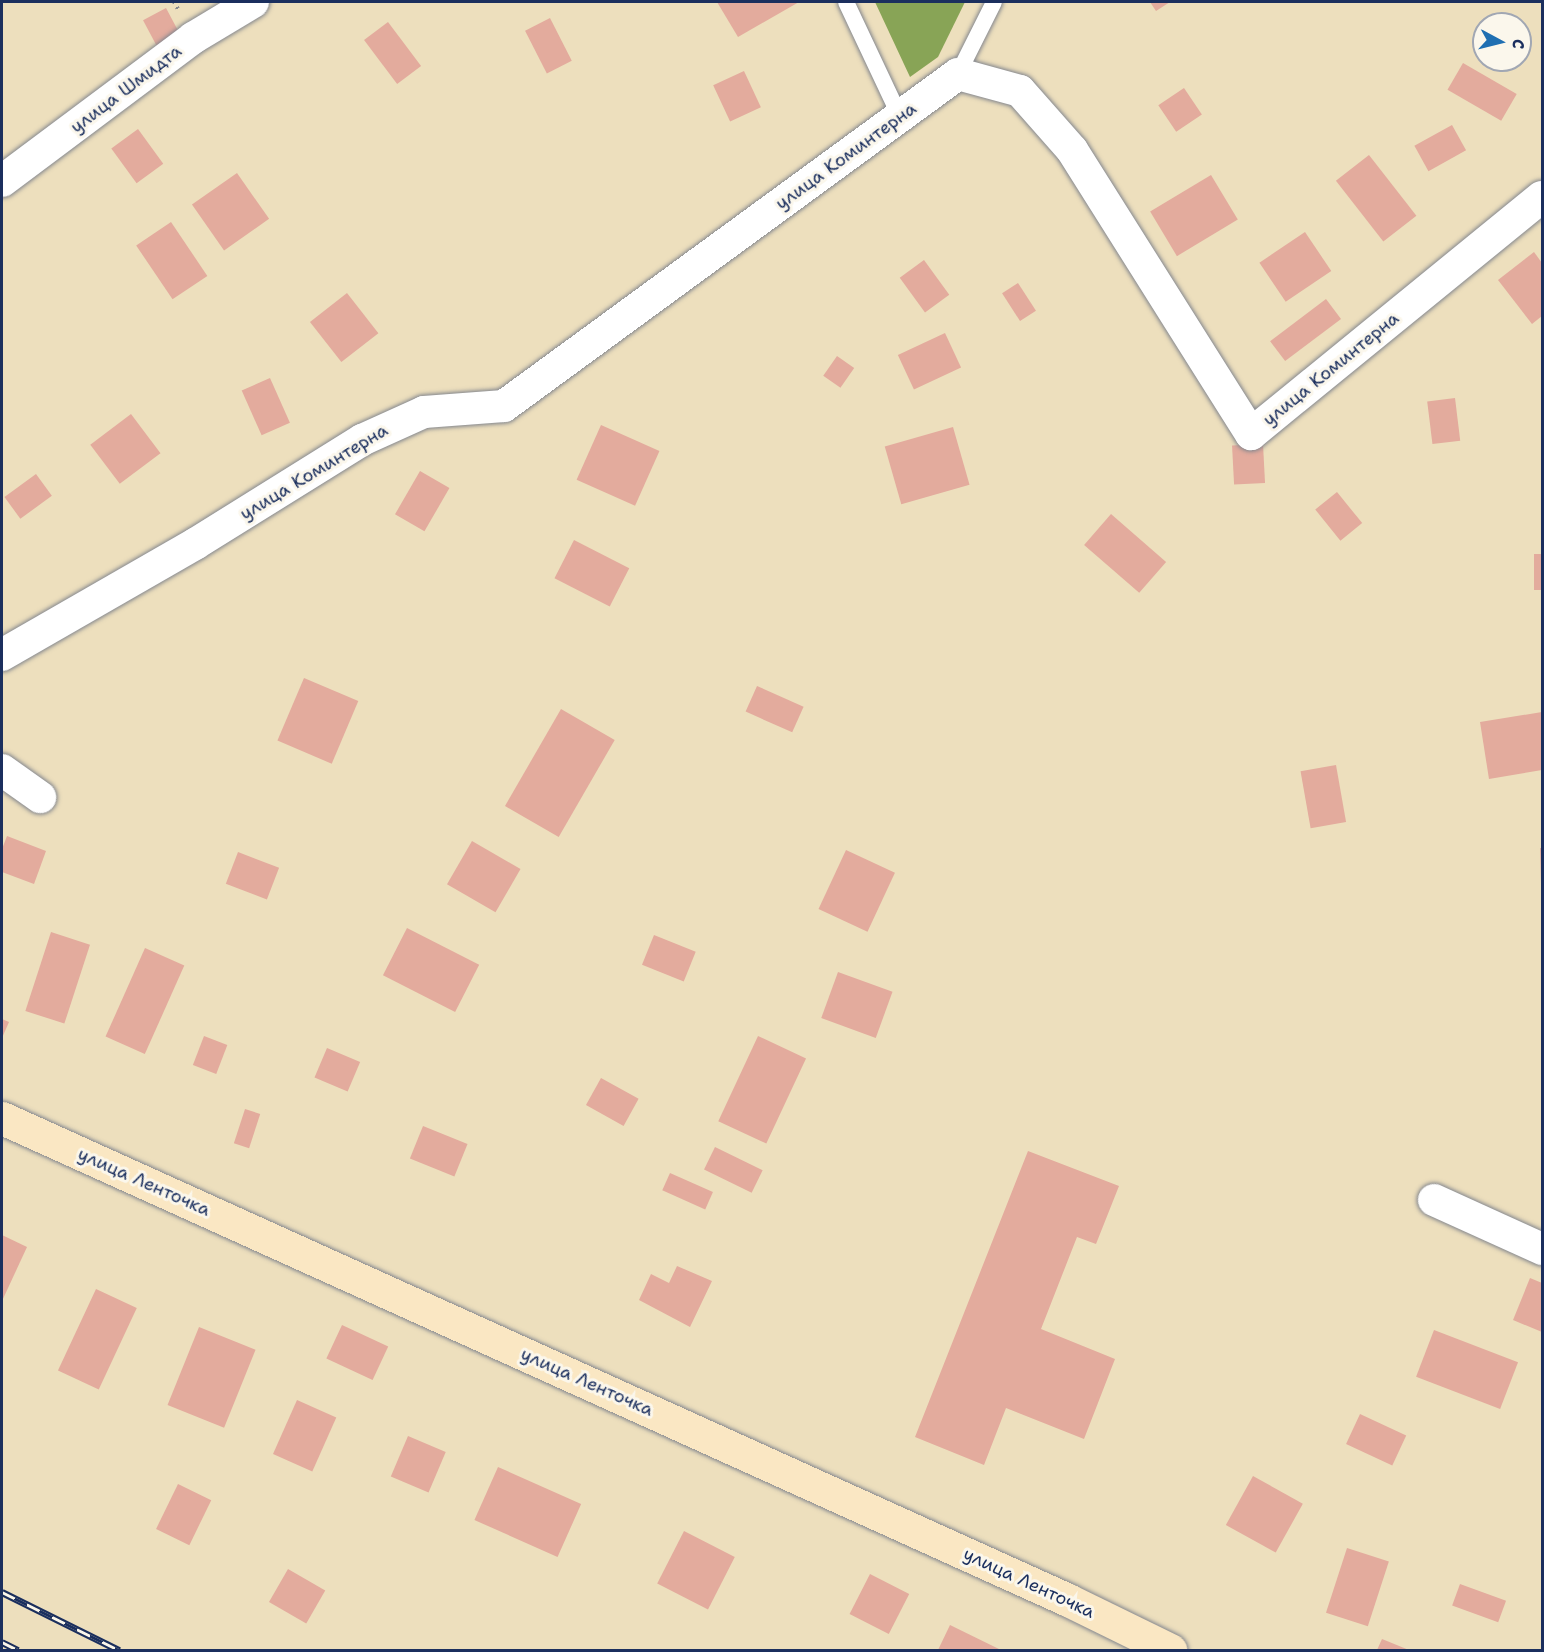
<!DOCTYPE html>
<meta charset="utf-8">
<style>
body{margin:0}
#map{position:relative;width:1544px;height:1652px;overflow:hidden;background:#eddfbd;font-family:"Shantell Sans",sans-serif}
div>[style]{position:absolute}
.forest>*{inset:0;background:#88a456}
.building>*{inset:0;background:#e3ab9d;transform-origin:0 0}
.path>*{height:4px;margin-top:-2px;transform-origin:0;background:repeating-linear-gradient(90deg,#84878e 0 1.5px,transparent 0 6px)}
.roads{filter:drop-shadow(0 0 2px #84878e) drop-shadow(0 0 2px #84878e)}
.service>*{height:16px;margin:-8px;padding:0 8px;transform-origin:8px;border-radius:8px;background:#fff}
.minor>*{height:32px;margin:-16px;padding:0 16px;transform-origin:16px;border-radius:16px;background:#fff}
.secondary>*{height:33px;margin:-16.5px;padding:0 16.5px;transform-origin:16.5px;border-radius:16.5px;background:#fae7c3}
.rail>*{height:7px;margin-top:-3.5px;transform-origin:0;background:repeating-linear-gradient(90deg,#fbf7ec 0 14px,#1b2f5e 0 28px);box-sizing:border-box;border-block:2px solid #1b2f5e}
span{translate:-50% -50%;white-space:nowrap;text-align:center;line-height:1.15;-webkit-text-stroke:6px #fbf7ec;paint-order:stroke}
.street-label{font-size:18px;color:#1b2f5e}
.frame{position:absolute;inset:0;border:3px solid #1b2f5e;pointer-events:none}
.north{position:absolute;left:1472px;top:12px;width:60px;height:60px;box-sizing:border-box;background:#fbf7ec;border:2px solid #a1a7b3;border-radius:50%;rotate:97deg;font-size:16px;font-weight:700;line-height:24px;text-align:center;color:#1b2f5e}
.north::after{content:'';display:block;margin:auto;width:21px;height:27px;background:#1f6fb2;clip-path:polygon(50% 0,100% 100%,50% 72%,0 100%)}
</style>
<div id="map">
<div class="forest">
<i style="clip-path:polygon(875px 2px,965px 2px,938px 57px,910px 77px)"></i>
</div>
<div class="building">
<i style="clip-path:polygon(717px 2px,799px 2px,738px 37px)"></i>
<i style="clip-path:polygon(1150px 2px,1170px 2px,1156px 11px)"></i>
<i style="left:166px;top:8px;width:30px;height:26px;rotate:62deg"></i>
<i style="left:550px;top:18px;width:48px;height:28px;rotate:63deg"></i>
<i style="left:388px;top:22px;width:55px;height:30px;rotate:53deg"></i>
<i style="left:1463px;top:63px;width:62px;height:31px;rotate:30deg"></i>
<i style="left:744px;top:71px;width:40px;height:34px;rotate:65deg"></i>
<i style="left:1184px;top:88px;width:32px;height:31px;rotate:56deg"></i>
<i style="left:1452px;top:125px;width:29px;height:43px;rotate:61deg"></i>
<i style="left:138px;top:129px;width:43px;height:33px;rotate:54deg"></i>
<i style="left:1369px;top:155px;width:77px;height:42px;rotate:52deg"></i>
<i style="left:237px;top:173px;width:56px;height:55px;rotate:55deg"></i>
<i style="left:1211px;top:175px;width:52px;height:71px;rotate:59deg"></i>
<i style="left:171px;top:222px;width:65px;height:42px;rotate:56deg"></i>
<i style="left:1305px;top:232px;width:47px;height:55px;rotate:56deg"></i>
<i style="clip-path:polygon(1534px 252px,1542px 263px,1542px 316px,1532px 324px,1498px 280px)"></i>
<i style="left:924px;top:260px;width:43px;height:30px;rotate:54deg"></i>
<i style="left:1018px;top:283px;width:33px;height:19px;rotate:57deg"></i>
<i style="left:347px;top:293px;width:51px;height:47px;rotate:52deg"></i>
<i style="left:1326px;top:299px;width:25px;height:70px;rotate:53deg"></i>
<i style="left:945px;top:333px;width:38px;height:52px;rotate:65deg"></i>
<i style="left:837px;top:356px;width:21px;height:24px;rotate:35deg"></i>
<i style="left:270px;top:378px;width:49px;height:31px;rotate:66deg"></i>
<i style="left:1455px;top:398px;width:43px;height:28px;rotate:83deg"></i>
<i style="left:131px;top:414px;width:49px;height:51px;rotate:53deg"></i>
<i style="left:601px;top:425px;width:64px;height:60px;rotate:24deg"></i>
<i style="left:953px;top:427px;width:60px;height:71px;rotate:74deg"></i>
<i style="left:1263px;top:444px;width:39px;height:31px;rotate:87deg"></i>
<i style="left:420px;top:471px;width:34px;height:50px;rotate:30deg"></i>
<i style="left:36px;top:474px;width:27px;height:39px;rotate:54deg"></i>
<i style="left:1337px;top:492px;width:40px;height:28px;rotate:51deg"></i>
<i style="left:1111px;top:514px;width:73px;height:41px;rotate:41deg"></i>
<i style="left:574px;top:540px;width:62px;height:43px;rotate:27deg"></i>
<i style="left:1534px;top:554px;width:8px;height:36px"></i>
<i style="left:304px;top:678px;width:59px;height:68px;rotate:23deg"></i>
<i style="left:757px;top:686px;width:51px;height:28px;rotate:24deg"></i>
<i style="left:561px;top:709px;width:62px;height:112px;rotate:30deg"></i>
<i style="clip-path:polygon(1542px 712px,1542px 770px,1489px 779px,1480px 722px)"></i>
<i style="left:1336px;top:765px;width:58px;height:36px;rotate:80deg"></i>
<i style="clip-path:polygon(7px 836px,46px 851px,34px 884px,2px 872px,2px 849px)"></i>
<i style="left:472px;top:841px;width:56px;height:50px;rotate:30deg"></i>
<i style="clip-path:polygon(1540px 848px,1542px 848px,1542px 884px,1541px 884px)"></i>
<i style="left:846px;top:850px;width:54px;height:65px;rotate:25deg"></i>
<i style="left:238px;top:852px;width:44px;height:34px;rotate:21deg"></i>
<i style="left:407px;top:928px;width:81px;height:53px;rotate:27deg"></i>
<i style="left:51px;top:932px;width:41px;height:83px;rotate:18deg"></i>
<i style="left:654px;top:935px;width:45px;height:32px;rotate:22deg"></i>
<i style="left:145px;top:948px;width:43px;height:97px;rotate:24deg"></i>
<i style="left:838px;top:972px;width:58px;height:49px;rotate:20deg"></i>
<i style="clip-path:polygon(2px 1019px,9px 1022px,2px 1038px)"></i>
<i style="left:204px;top:1036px;width:25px;height:31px;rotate:21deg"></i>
<i style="left:758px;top:1036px;width:53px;height:94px;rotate:25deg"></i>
<i style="left:327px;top:1048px;width:36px;height:32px;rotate:23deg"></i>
<i style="left:601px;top:1078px;width:43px;height:31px;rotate:29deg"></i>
<i style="left:245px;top:1109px;width:16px;height:36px;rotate:18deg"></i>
<i style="left:423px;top:1126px;width:48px;height:35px;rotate:22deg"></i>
<i style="left:715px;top:1147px;width:53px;height:25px;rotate:26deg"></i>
<i style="clip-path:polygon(1028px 1151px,1119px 1186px,1096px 1244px,1077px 1237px,1041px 1329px,1115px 1359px,1084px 1439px,1006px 1408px,984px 1465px,915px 1437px)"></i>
<i style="left:670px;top:1173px;width:47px;height:19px;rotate:24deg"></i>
<i style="clip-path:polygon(2px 1235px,27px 1247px,2px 1301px)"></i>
<i style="clip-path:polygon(677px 1266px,712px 1281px,690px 1327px,639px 1300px,651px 1274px,669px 1283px)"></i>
<i style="clip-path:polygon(1530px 1278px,1542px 1283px,1542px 1332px,1513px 1320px)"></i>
<i style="left:96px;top:1289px;width:45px;height:90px;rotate:25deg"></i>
<i style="left:342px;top:1325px;width:51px;height:37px;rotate:25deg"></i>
<i style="left:199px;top:1327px;width:61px;height:84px;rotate:22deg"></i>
<i style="left:1434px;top:1330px;width:90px;height:50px;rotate:21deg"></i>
<i style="left:297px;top:1400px;width:43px;height:59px;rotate:24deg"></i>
<i style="left:1360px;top:1414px;width:51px;height:33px;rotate:25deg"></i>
<i style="left:408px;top:1436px;width:41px;height:44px;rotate:23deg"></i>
<i style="left:498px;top:1467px;width:91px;height:58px;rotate:24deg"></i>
<i style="left:1253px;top:1476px;width:57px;height:56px;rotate:29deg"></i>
<i style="left:178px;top:1484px;width:37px;height:50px;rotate:26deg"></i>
<i style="left:684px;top:1531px;width:57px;height:59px;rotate:27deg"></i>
<i style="left:1347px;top:1548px;width:44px;height:68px;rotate:18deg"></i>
<i style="left:288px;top:1569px;width:43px;height:38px;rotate:30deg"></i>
<i style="left:870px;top:1574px;width:44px;height:45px;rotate:27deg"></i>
<i style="left:1460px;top:1584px;width:49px;height:23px;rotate:20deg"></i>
<i style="clip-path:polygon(950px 1625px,1001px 1650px,938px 1650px)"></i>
<i style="clip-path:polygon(1382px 1639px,1409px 1650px,1377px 1650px)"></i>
</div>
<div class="path">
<i style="left:174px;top:2px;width:10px;rotate:61deg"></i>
</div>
<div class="roads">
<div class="service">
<i style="left:846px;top:2px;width:127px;rotate:64.8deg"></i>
<i style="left:958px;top:74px;width:80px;rotate:-63.4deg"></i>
</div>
<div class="minor">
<i style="left:2px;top:181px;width:239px;rotate:-36.8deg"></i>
<i style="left:193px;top:38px;width:70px;rotate:-31deg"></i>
<i style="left:2px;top:655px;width:223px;rotate:-29.9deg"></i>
<i style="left:195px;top:544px;width:197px;rotate:-31.9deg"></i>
<i style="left:362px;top:440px;width:68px;rotate:-24.3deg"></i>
<i style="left:424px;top:412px;width:80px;rotate:-4.3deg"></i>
<i style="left:504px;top:406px;width:562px;rotate:-36.18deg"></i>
<i style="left:958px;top:74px;width:64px;rotate:15.3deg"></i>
<i style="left:1020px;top:91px;width:79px;rotate:48.6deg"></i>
<i style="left:1072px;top:150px;width:336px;rotate:57.8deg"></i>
<i style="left:1251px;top:434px;width:375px;rotate:-39.2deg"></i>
<i style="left:2px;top:770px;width:47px;rotate:35.4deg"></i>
<i style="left:1434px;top:1200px;width:119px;rotate:24.4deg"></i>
</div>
<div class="secondary">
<i style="left:2px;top:1118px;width:1170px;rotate:24.33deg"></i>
<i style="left:1068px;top:1600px;width:114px;rotate:26.1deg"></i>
</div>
</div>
<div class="rail">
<i style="left:2px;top:1592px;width:131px;rotate:26.4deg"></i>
<i style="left:2px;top:1642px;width:18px;rotate:27deg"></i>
</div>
<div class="street-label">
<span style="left:126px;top:89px;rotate:-37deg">улица Шмидта</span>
<span style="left:846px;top:156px;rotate:-36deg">улица Коминтерна</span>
<span style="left:1331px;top:369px;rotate:-39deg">улица Коминтерна</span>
<span style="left:314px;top:472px;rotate:-31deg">улица Коминтерна</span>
<span style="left:144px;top:1182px;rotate:24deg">улица Ленточка</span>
<span style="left:587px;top:1382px;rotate:24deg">улица Ленточка</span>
<span style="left:1029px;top:1583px;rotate:25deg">улица Ленточка</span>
</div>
<div class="frame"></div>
<div class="north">С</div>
</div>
